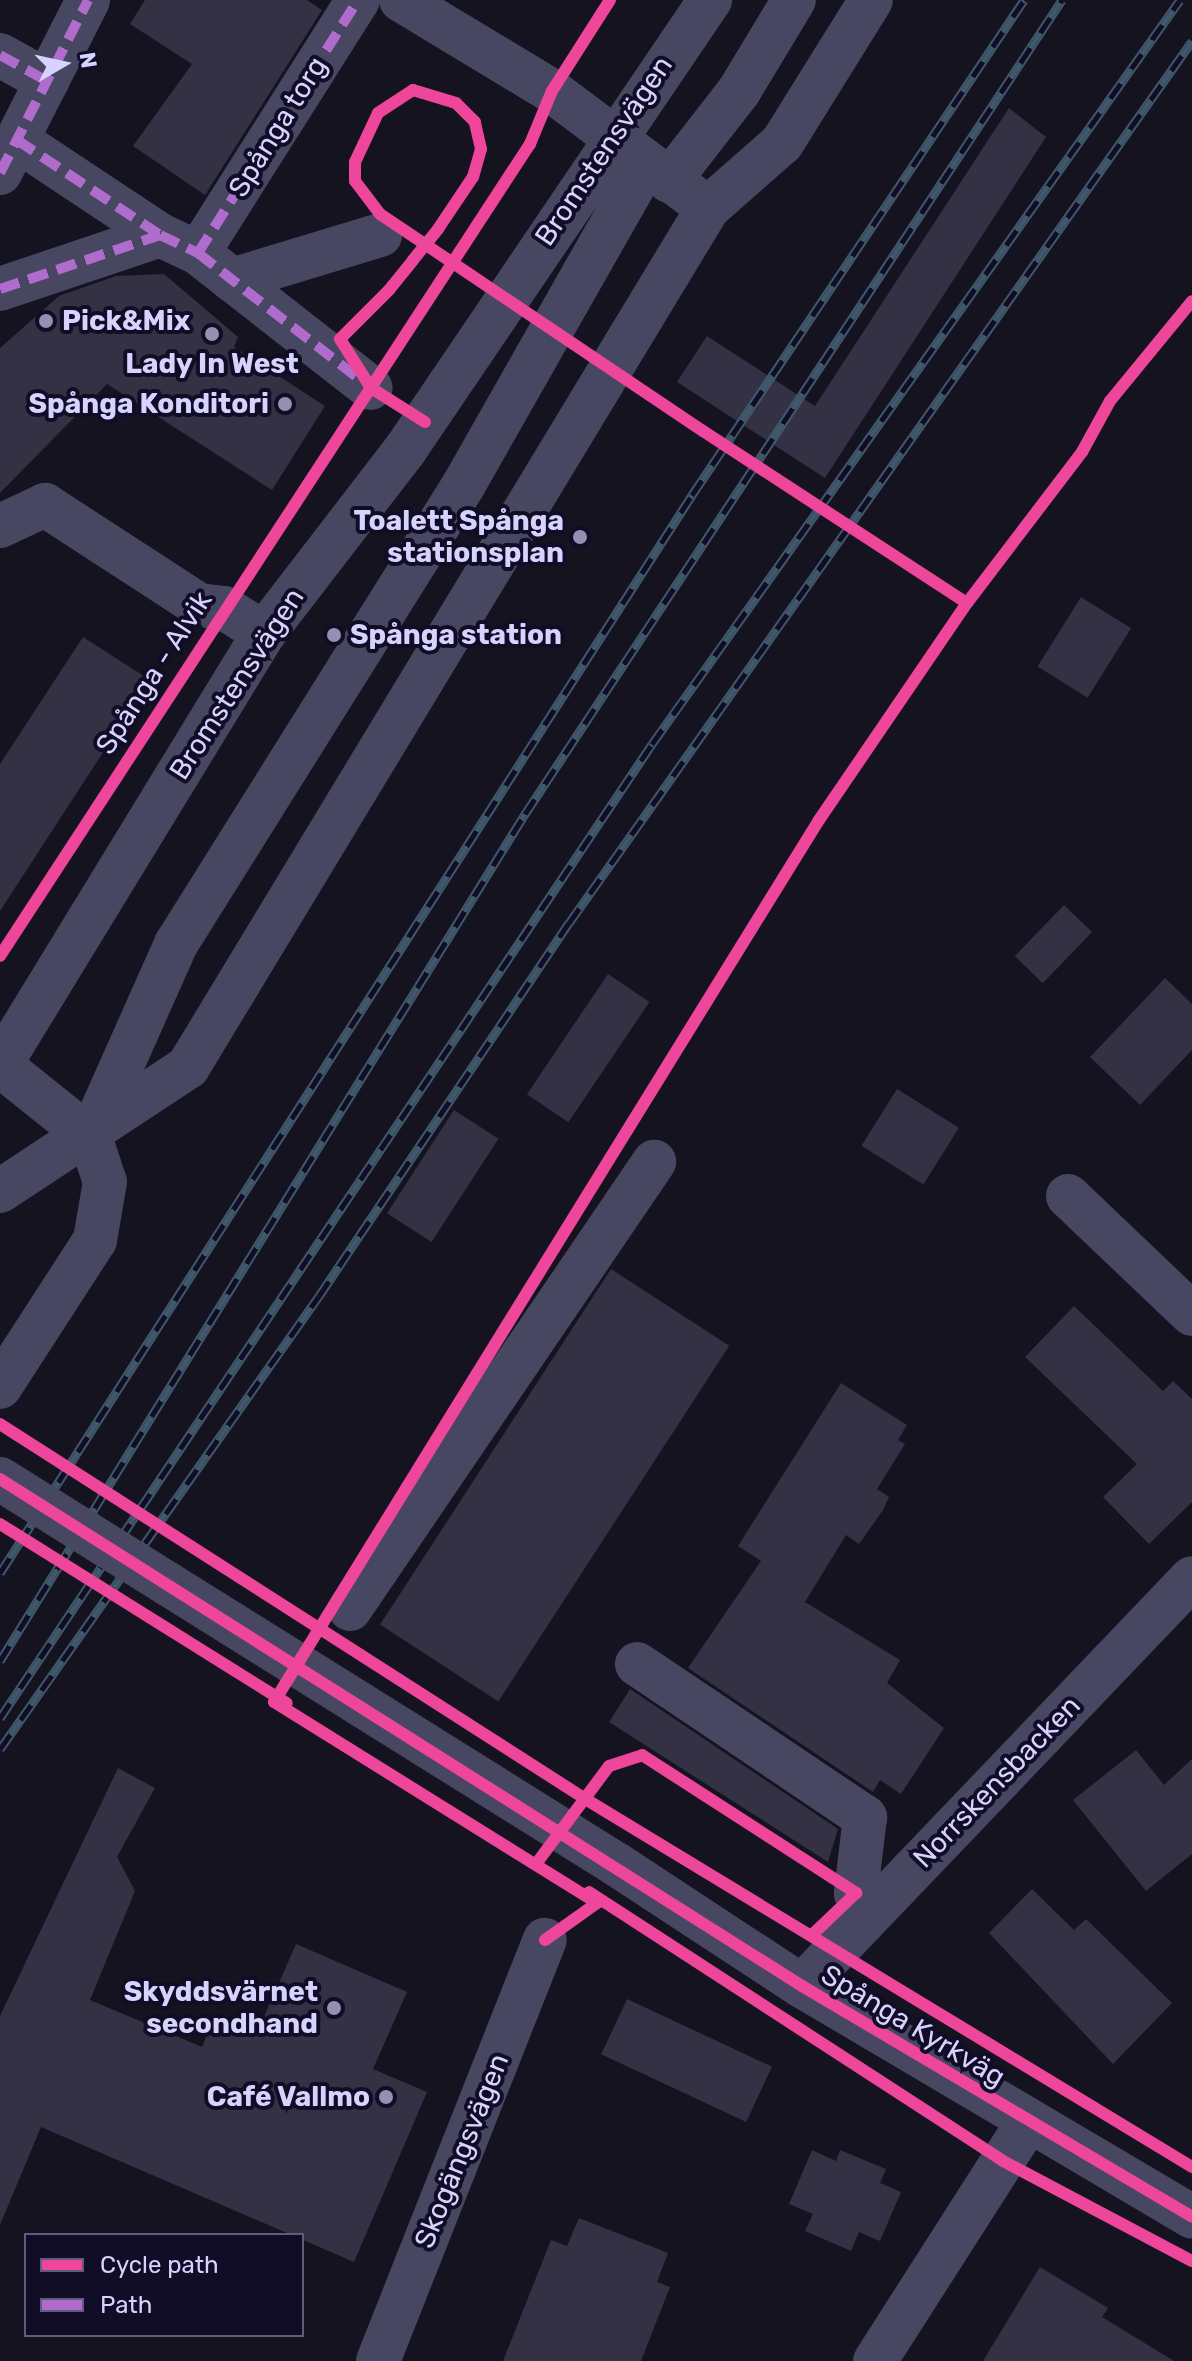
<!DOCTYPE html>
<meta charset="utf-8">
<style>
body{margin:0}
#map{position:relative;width:1192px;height:2361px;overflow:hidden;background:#151320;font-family:Rubik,sans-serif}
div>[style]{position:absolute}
.building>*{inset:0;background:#333143;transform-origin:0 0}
.minor>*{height:44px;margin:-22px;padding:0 22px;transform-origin:22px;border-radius:22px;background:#484762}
.rail>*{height:9px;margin-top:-4.5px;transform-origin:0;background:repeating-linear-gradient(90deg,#110d26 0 18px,#40586b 0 36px);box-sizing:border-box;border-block:2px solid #40586b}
.minor-bridge>*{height:44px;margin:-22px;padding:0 22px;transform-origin:22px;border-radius:22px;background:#484762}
.quiet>*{height:10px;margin-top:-5px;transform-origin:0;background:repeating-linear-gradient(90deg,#b06ccc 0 20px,transparent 0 30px)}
.cycleway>*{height:12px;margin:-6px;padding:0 6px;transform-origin:6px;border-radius:6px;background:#ed469a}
.dots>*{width:22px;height:22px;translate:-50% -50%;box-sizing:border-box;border:4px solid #110d26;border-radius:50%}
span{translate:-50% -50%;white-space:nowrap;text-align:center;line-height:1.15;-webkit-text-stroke:8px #110d26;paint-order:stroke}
.street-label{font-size:28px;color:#d7d3ff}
.poi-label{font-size:28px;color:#d7d3ff;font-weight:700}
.left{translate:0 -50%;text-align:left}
.right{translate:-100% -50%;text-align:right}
.legend{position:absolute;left:24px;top:2233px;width:280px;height:104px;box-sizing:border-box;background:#110d26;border:2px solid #605c7d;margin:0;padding:10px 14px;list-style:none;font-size:24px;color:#d7d3ff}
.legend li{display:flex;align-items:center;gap:16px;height:40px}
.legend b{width:40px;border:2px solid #605c7d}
.north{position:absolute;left:24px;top:24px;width:80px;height:80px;-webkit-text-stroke:6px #110d26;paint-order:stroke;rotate:81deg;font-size:22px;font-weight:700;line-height:32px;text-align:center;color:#d7d3ff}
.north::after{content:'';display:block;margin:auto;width:28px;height:36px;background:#d7d3ff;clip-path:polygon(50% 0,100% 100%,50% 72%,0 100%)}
</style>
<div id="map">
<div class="building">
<i style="clip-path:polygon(145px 0,307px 0,322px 10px,205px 195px,133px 146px,192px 64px,130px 24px)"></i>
<i style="clip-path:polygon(1009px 108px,1046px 137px,825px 478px,677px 382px,707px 336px,815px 406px)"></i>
<i style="clip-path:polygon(164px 274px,238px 337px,234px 347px,325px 406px,272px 490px,107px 384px,0 493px,0 348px,59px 296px,116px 276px)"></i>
<i style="left:1081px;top:597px;width:59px;height:82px;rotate:32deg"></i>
<i style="clip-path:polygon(83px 637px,150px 680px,0 911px,0 764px)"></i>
<i style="left:1064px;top:905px;width:39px;height:71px;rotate:44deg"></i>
<i style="left:608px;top:974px;width:50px;height:145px;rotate:34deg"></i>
<i style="clip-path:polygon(1165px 978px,1192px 1004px,1192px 1050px,1140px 1105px,1090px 1057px)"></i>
<i style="left:897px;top:1089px;width:73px;height:67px;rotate:32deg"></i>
<i style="left:454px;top:1110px;width:53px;height:123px;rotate:33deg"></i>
<i style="left:611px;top:1269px;width:141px;height:424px;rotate:33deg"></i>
<i style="clip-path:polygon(1074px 1306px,1163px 1391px,1173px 1381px,1192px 1399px,1192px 1502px,1149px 1544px,1103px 1497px,1137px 1464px,1025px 1357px)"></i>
<i style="clip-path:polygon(841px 1383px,907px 1425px,898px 1440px,905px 1444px,877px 1489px,889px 1497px,883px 1510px,859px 1544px,846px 1535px,805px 1602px,900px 1660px,887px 1683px,944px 1728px,901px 1794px,880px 1780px,873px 1792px,688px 1668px,761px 1561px,738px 1546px)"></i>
<i style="clip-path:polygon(630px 1689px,838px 1829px,828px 1862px,609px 1722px)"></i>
<i style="clip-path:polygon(1136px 1750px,1164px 1785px,1192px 1759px,1192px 1854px,1146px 1891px,1073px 1800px)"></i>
<i style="clip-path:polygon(118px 1768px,155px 1788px,117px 1857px,135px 1891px,90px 2000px,202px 2047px,214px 2018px,256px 2035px,296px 1944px,407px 1992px,373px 2069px,427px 2092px,354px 2262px,41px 2127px,0 2225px,0 2016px)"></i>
<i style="clip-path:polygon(1032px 1889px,1074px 1930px,1086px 1919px,1172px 2003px,1113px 2064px,989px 1933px)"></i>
<i style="left:627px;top:1999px;width:160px;height:61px;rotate:25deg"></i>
<i style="clip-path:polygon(812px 2150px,836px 2161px,840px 2150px,886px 2169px,880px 2183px,901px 2192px,880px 2241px,859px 2232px,851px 2251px,805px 2231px,813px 2214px,789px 2204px)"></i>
<i style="clip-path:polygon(579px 2218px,668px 2253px,657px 2282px,670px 2287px,641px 2361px,503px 2361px,551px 2240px,567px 2246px)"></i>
<i style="clip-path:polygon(1040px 2267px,1108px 2308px,1102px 2317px,1174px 2361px,983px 2361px)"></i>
</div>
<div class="minor">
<i style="left:401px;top:0;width:176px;rotate:31.1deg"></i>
<i style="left:552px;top:91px;width:195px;rotate:36.9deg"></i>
<i style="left:0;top:55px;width:54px;rotate:29deg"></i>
<i style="left:17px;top:140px;width:172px;rotate:33.6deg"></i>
<i style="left:0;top:173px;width:194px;rotate:-63deg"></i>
<i style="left:669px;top:181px;width:114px;rotate:-52.1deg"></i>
<i style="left:739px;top:91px;width:106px;rotate:-58.9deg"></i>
<i style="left:198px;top:253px;width:299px;rotate:-57.7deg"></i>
<i style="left:232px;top:280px;width:155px;rotate:-16.9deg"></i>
<i style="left:0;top:289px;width:169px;rotate:-18.6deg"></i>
<i style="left:160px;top:235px;width:42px;rotate:25.3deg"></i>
<i style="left:198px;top:253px;width:219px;rotate:38deg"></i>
<i style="left:0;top:526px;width:50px;rotate:-25deg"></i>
<i style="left:45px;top:505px;width:184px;rotate:33deg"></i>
<i style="left:199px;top:605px;width:25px;rotate:7deg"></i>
<i style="left:224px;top:608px;width:47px;rotate:32deg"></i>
<i style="left:0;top:1065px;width:506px;rotate:-58.57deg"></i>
<i style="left:264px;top:633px;width:231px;rotate:-52.4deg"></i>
<i style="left:405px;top:450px;width:544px;rotate:-55.87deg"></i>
<i style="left:0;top:1065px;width:115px;rotate:38.7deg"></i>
<i style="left:90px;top:1137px;width:47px;rotate:71.6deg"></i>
<i style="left:105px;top:1182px;width:59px;rotate:99.8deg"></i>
<i style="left:95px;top:1240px;width:175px;rotate:122.9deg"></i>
<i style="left:91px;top:1135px;width:209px;rotate:-66deg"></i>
<i style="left:176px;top:944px;width:540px;rotate:-57.93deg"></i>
<i style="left:463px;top:486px;width:368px;rotate:-60.4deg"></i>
<i style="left:0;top:1191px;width:225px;rotate:-33.4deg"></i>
<i style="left:188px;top:1067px;width:1004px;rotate:-58.81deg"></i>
<i style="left:708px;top:208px;width:98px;rotate:-41.3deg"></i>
<i style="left:782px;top:143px;width:168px;rotate:-58.1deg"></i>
<i style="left:1068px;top:1196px;width:171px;rotate:43.6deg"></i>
<i style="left:350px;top:1609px;width:541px;rotate:-55.78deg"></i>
<i style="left:637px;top:1664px;width:275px;rotate:33.9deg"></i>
<i style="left:865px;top:1817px;width:77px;rotate:96.8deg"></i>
<i style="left:856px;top:1893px;width:25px;rotate:40deg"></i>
<i style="left:616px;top:1864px;width:222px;rotate:33.3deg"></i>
<i style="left:802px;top:1986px;width:453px;rotate:30.6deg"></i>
<i style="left:802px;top:1986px;width:564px;rotate:-46.29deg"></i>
<i style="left:378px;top:2361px;width:453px;rotate:-68.4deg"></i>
<i style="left:875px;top:2361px;width:282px;rotate:-57.4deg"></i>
</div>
<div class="rail">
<i style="left:0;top:1573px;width:1281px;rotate:-57.3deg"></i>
<i style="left:692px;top:495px;width:596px;rotate:-56.15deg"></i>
<i style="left:0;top:1661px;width:997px;rotate:-58.21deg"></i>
<i style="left:525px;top:814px;width:975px;rotate:-56.59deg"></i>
<i style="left:0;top:1718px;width:1172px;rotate:-56.2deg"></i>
<i style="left:652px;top:744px;width:912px;rotate:-54.64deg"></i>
<i style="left:0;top:1749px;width:554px;rotate:-54.85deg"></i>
<i style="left:319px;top:1296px;width:449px;rotate:-56.2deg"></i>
<i style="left:569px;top:923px;width:1080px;rotate:-54.76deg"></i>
</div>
<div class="minor-bridge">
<i style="left:0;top:1479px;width:726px;rotate:32.01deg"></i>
</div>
<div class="quiet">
<i style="left:0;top:55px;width:54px;rotate:29deg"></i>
<i style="left:17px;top:140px;width:172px;rotate:33.6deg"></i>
<i style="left:0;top:173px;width:194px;rotate:-63deg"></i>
<i style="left:198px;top:253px;width:299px;rotate:-57.7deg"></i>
<i style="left:0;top:289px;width:169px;rotate:-18.6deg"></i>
<i style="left:160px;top:235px;width:42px;rotate:25.3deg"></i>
<i style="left:198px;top:253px;width:203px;rotate:38deg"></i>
</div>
<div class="cycleway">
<i style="left:425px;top:422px;width:64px;rotate:-147.8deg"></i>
<i style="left:371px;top:388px;width:58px;rotate:-122.3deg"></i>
<i style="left:340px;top:339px;width:69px;rotate:-45deg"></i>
<i style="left:389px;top:290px;width:38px;rotate:-51deg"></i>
<i style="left:413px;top:260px;width:40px;rotate:-51deg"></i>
<i style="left:438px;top:229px;width:63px;rotate:-56.1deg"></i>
<i style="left:473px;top:177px;width:29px;rotate:-74deg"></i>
<i style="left:481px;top:149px;width:28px;rotate:-103deg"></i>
<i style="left:475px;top:122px;width:27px;rotate:-135deg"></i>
<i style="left:456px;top:103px;width:45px;rotate:-163.2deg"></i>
<i style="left:413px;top:90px;width:42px;rotate:146.7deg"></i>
<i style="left:378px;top:113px;width:54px;rotate:115.1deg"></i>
<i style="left:355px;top:162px;width:19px;rotate:90deg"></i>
<i style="left:355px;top:181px;width:41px;rotate:52.9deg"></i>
<i style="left:380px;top:214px;width:389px;rotate:33.9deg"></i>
<i style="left:703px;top:431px;width:315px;rotate:33.1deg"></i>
<i style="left:0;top:956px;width:970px;rotate:-56.87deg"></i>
<i style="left:530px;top:144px;width:57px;rotate:-67.5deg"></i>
<i style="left:552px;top:91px;width:108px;rotate:-57.5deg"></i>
<i style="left:0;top:1424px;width:697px;rotate:32.64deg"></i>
<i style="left:587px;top:1800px;width:708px;rotate:31.24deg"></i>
<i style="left:0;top:1479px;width:949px;rotate:32.3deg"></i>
<i style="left:802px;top:1986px;width:453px;rotate:30.6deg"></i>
<i style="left:0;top:1524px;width:338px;rotate:32deg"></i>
<i style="left:536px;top:1864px;width:122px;rotate:-53.3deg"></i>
<i style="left:609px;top:1766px;width:35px;rotate:-18deg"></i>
<i style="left:642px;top:1755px;width:255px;rotate:32.8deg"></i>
<i style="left:856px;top:1893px;width:57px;rotate:136.4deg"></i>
<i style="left:589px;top:1892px;width:494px;rotate:33deg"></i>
<i style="left:1003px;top:2161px;width:214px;rotate:27.9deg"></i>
<i style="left:545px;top:1940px;width:64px;rotate:-35.4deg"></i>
<i style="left:597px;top:1903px;width:380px;rotate:-148.1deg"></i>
<i style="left:274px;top:1702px;width:1037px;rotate:-58.29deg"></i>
<i style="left:819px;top:820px;width:263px;rotate:-55.7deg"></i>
<i style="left:967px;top:603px;width:190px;rotate:-52.7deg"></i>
<i style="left:1082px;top:452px;width:58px;rotate:-61.2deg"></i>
<i style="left:1110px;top:401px;width:129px;rotate:-50.6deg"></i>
</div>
<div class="dots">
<i style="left:46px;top:321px;background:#9390b1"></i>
<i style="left:212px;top:334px;background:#9390b1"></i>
<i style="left:285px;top:404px;background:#9390b1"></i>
<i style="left:580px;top:537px;background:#9390b1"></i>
<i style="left:334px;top:635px;background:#9390b1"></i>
<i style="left:334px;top:2008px;background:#9390b1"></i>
<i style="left:386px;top:2097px;background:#9390b1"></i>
</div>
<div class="street-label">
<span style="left:278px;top:127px;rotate:-58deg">Spånga torg</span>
<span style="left:604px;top:151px;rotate:-56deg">Bromstensvägen</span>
<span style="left:154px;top:673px;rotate:-57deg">Spånga - Alvik</span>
<span style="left:237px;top:684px;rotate:-57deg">Bromstensvägen</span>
<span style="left:997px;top:1782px;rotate:-46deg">Norrskensbacken</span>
<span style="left:913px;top:2026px;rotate:31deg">Spånga Kyrkväg</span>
<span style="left:462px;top:2151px;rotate:-68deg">Skogängsvägen</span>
</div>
<div class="poi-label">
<span class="left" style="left:62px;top:321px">Pick&amp;Mix</span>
<span style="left:212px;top:364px">Lady In West</span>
<span class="right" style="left:269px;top:404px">Spånga Konditori</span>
<span class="right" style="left:564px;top:537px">Toalett Spånga<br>stationsplan</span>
<span class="left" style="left:350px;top:635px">Spånga station</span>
<span class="right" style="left:318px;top:2008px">Skyddsvärnet<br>secondhand</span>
<span class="right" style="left:370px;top:2097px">Café Vallmo</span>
</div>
<ul class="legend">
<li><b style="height:10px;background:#ed469a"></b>Cycle path</li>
<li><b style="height:10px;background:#b06ccc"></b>Path</li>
</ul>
<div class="north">N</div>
</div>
